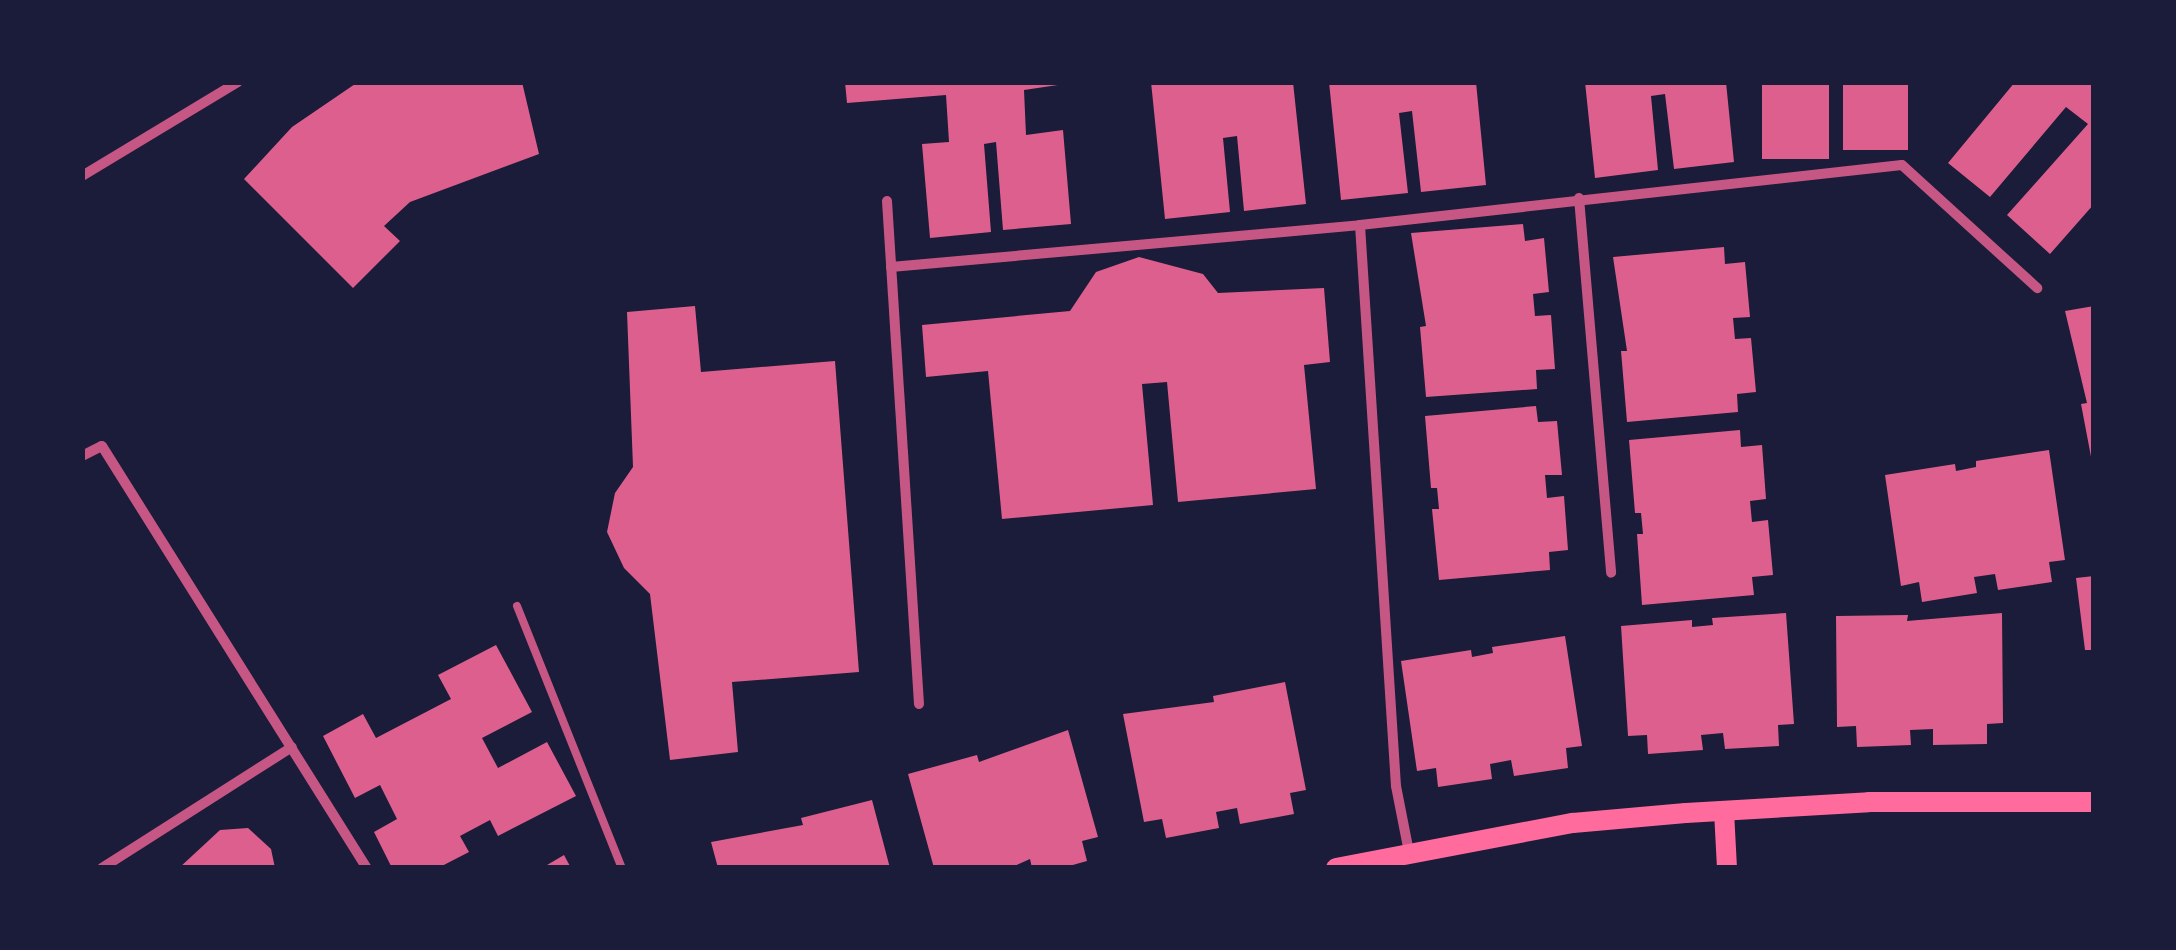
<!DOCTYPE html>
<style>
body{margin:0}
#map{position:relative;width:2176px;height:950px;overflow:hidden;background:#1b1b3a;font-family:"Source Serif 4",serif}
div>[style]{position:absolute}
.building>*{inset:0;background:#dd5f8e;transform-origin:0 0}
.service>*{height:8px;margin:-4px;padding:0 4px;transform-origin:4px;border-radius:4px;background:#c65784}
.minor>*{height:10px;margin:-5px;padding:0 5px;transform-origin:5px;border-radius:5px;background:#c65784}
.secondary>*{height:20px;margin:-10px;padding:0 10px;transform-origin:10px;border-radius:10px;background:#ff6b9d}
span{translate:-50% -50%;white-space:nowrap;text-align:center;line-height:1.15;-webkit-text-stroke:10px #1b1b3a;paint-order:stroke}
.frame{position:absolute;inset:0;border:85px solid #1b1b3a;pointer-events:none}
</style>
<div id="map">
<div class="building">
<i style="clip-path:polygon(358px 82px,522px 82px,539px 154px,410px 202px,384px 226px,400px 241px,353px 288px,244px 179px,292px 127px)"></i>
<i style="clip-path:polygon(845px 82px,1078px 82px,1024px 90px,1026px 135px,1063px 130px,1071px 224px,1003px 230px,996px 142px,984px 144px,991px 232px,930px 238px,922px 144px,949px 142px,946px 95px,847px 103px)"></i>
<i style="clip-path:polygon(1151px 82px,1293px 82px,1306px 204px,1244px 211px,1237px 136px,1223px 138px,1230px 212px,1165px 219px)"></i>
<i style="clip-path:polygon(1329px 82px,1476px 82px,1486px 185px,1421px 192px,1412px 111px,1399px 113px,1408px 193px,1341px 200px)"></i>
<i style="clip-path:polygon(1585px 82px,1726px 82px,1734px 162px,1674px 169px,1665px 94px,1651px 96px,1658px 170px,1595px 178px)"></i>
<i style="left:1762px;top:82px;width:67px;height:77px"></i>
<i style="left:1843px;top:82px;width:65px;height:68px"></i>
<i style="clip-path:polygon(2015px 82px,2094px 82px,2094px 204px,2050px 254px,2007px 215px,2088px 124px,2066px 107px,1990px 197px,1948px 163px)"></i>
<i style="clip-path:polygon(1523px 224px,1525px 241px,1544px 238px,1549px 292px,1533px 294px,1535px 316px,1551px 315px,1555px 369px,1536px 370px,1537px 389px,1426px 397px,1420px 327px,1426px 326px,1411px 233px)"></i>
<i style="clip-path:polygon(1724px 247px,1725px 264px,1745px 262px,1750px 317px,1733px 318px,1735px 339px,1751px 338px,1756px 392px,1737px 394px,1738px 412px,1627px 422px,1621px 351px,1627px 351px,1613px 257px)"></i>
<i style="clip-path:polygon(1139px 257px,1203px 274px,1218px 293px,1324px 288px,1330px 362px,1304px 365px,1316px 489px,1178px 502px,1167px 382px,1142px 384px,1153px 505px,1002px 519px,988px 371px,926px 377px,922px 325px,1070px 311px,1096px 272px)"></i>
<i style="clip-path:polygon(695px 306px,701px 372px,835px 361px,859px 672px,732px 682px,738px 752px,670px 760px,650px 594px,624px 568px,607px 532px,615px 493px,633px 467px,627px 312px)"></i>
<i style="clip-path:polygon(2094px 306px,2094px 462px,2092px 462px,2081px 404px,2087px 403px,2065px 311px)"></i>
<i style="clip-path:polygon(1536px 406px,1538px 422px,1557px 421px,1562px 475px,1545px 475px,1547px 498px,1564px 496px,1568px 550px,1549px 552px,1550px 570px,1439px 580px,1432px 509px,1439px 509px,1437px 488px,1431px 488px,1425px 416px)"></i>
<i style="clip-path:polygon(1740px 430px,1741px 447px,1762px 445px,1766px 499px,1750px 501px,1752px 522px,1768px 520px,1773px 575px,1752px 577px,1754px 595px,1642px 605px,1637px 534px,1643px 534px,1641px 513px,1635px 513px,1629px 440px)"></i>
<i style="clip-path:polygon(2049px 450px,2065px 560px,2049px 562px,2052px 582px,1998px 590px,1995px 574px,1974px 577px,1977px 593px,1922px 602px,1919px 582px,1901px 586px,1885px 475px,1955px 464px,1956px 471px,1976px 467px,1976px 461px)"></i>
<i style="clip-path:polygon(2094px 576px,2094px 650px,2085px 650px,2076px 578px)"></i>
<i style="clip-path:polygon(1786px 613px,1794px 724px,1778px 725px,1779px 746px,1725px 749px,1723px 733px,1701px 735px,1703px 750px,1648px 754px,1647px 735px,1628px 736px,1621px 626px,1692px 620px,1692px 627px,1713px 625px,1712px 618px)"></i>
<i style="clip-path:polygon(2002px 613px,2003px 723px,1987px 724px,1987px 744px,1933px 745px,1933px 729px,1910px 730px,1911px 745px,1857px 747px,1856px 726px,1837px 727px,1836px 616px,1908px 615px,1907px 621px)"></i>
<i style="clip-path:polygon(1565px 636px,1582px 746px,1566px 748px,1568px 768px,1514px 776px,1511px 760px,1490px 764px,1492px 779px,1438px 787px,1436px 768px,1417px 771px,1401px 661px,1471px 650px,1472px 657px,1493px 653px,1492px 647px)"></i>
<i style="clip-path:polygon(496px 645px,532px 712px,482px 738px,498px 768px,547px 742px,576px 796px,498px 836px,490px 820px,460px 836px,469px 852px,438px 868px,392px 868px,374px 832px,397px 819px,380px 785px,355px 798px,323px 736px,363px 714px,376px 738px,451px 699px,438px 675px)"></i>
<i style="clip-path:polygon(1285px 682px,1306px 790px,1290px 793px,1294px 814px,1240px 824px,1237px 808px,1216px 812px,1219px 828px,1166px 838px,1162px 819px,1144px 822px,1123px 714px,1214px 702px,1213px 696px)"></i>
<i style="clip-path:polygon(1068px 730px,1098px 837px,1082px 841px,1087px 861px,1062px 868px,1032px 868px,1030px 859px,1010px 868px,934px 868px,908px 774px,977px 755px,979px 762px)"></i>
<i style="clip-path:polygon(872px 800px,890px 868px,718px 868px,711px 842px,803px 825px,801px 818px)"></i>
<i style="clip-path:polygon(248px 828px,271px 849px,275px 868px,179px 868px,220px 830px)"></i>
<i style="clip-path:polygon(564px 855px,571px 868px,542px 868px)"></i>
</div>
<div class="service">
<i style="left:517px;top:606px;width:282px;rotate:68.2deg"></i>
</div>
<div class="minor">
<i style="left:82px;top:176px;width:182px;rotate:-31.1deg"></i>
<i style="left:1579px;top:198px;width:376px;rotate:85.1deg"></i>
<i style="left:887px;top:201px;width:504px;rotate:86.36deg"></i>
<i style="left:1360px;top:225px;width:562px;rotate:86.33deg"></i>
<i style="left:1396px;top:786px;width:67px;rotate:78.9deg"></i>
<i style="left:891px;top:267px;width:471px;rotate:-5.1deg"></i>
<i style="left:1360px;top:225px;width:545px;rotate:-6.32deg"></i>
<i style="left:1902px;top:165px;width:183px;rotate:42.3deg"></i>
<i style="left:82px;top:456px;width:22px;rotate:-27deg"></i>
<i style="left:102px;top:446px;width:498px;rotate:57.9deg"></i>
<i style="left:102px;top:868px;width:225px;rotate:-32.5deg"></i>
</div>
<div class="secondary">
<i style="left:1724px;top:811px;width:57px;rotate:87deg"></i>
<i style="left:1336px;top:868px;width:241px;rotate:-10.8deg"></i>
<i style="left:1573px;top:823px;width:113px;rotate:-5.1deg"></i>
<i style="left:1686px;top:813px;width:183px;rotate:-3.4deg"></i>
<i style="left:1869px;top:802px;width:225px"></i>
</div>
<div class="frame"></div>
</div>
